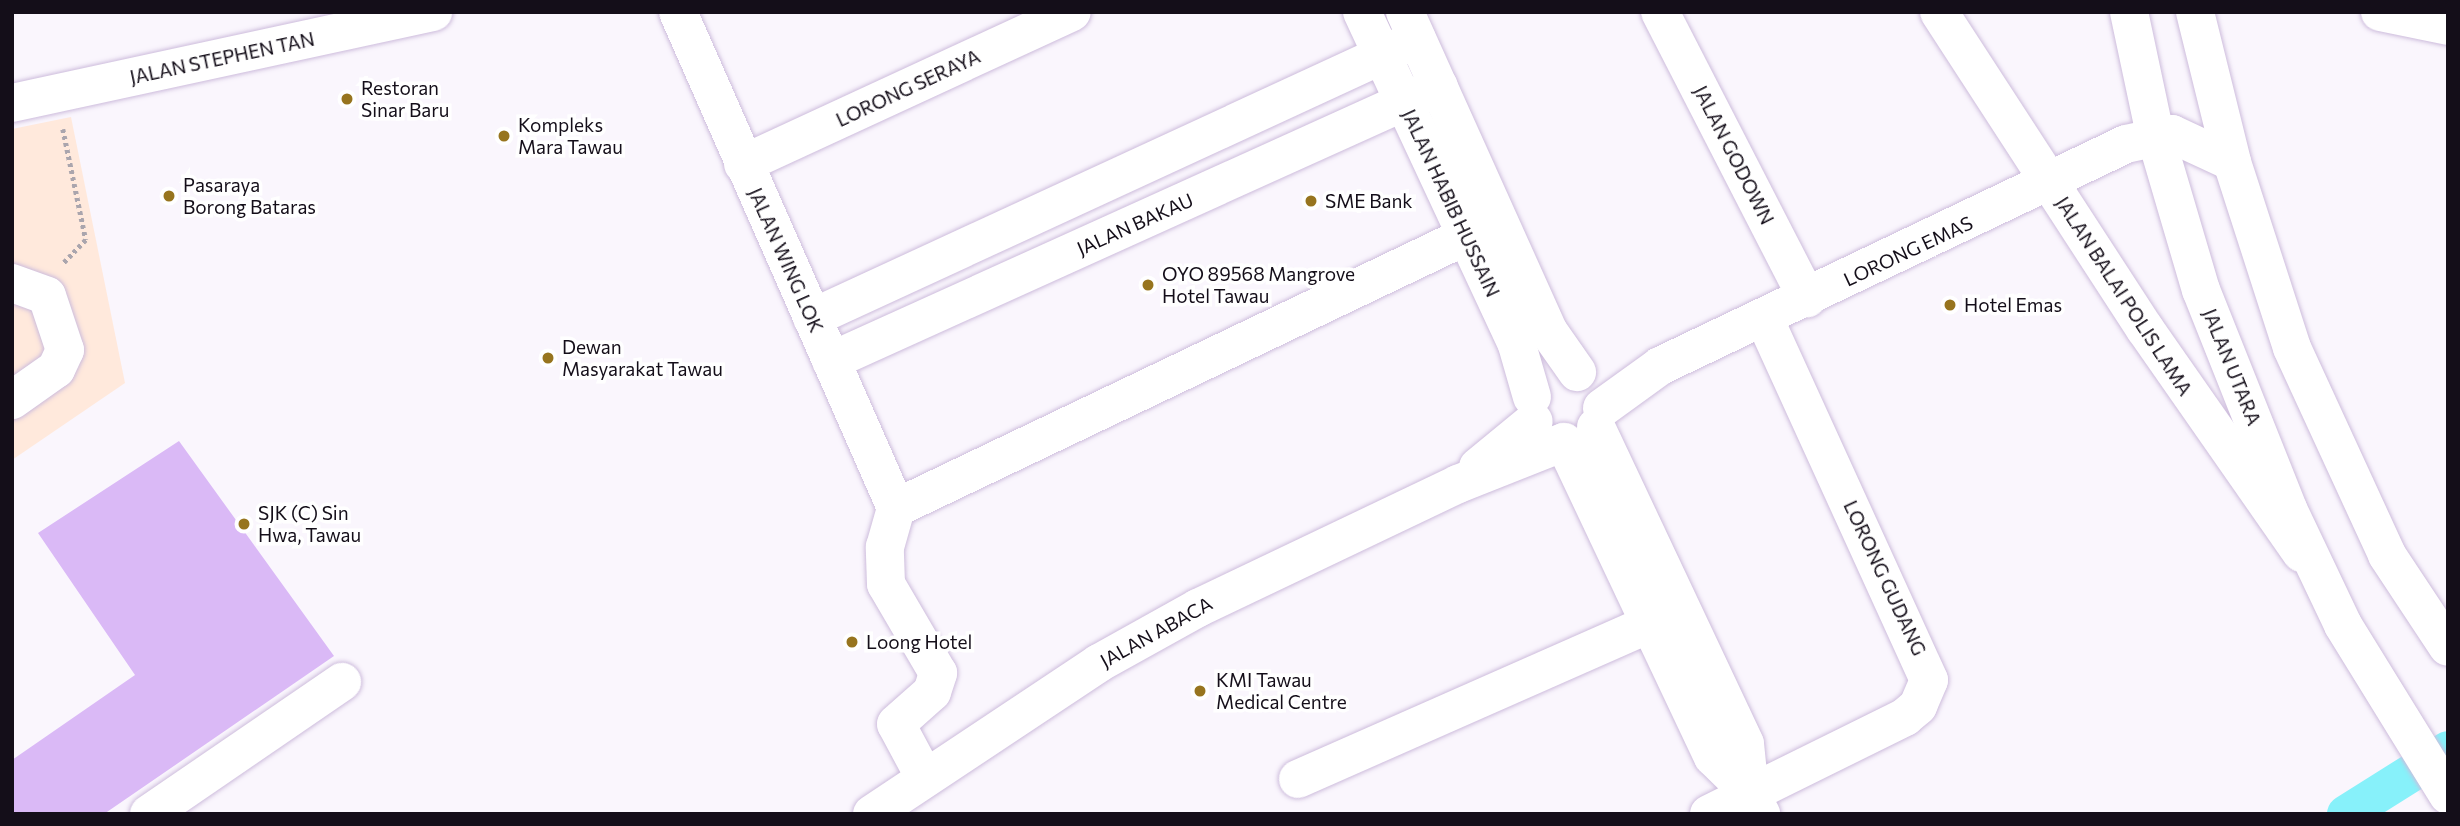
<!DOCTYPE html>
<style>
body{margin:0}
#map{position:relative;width:2460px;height:826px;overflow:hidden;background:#faf6fd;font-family:Commissioner,sans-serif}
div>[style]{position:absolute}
.commercial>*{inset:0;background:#ffe9dc}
.green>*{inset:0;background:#dab9f6}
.canal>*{height:38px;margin:-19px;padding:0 19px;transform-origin:19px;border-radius:19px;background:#87f1fa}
.path>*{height:4.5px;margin-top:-2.25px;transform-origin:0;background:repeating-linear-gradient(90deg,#aaa5ad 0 3.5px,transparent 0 7px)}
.roads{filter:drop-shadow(0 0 2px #cdbcdc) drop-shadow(0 0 2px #cdbcdc)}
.minor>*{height:38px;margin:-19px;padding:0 19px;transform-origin:19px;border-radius:19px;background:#fff}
.major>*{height:38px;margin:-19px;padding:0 19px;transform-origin:19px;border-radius:19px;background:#fff}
.dots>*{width:19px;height:19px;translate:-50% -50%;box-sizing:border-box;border:4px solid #fff;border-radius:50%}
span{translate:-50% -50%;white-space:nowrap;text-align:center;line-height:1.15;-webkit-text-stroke:7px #fff;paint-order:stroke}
.street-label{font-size:19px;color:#140e19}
.poi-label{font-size:19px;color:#140e19}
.left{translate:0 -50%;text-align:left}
.frame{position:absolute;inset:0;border:14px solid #140e19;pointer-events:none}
</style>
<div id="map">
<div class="commercial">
<i style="clip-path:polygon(71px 117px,125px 383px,12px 460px,12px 129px)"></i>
</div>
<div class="green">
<i style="clip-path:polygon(179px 441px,334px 656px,104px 814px,12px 814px,12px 760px,135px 675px,38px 533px)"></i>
</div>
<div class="canal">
<i style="left:2346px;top:814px;width:120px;rotate:-32.1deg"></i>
</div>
<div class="path">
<i style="left:63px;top:129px;width:113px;rotate:78.3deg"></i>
<i style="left:86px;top:240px;width:32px;rotate:134deg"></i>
</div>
<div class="roads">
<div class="minor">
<i style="left:678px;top:12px;width:542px;rotate:66.27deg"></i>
<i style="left:1362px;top:12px;width:367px;rotate:65deg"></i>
<i style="left:1517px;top:345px;width:54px;rotate:73.9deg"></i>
<i style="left:1405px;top:12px;width:351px;rotate:65.8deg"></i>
<i style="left:1549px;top:332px;width:49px;rotate:55deg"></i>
<i style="left:1660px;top:12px;width:322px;rotate:62.8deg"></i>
<i style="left:1939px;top:12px;width:378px;rotate:57deg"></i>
<i style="left:2145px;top:329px;width:273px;rotate:55.1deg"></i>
<i style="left:2380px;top:12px;width:69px;rotate:11.6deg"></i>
<i style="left:12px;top:103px;width:431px;rotate:-12.2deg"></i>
<i style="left:743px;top:164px;width:362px;rotate:-24.8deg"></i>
<i style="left:12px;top:283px;width:37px;rotate:20deg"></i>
<i style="left:47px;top:296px;width:57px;rotate:71.6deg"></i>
<i style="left:65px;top:350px;width:21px;rotate:115deg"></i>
<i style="left:56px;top:369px;width:54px;rotate:144.8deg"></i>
<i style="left:812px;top:318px;width:666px;rotate:-24.76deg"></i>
<i style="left:831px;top:361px;width:667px;rotate:-24.34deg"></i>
<i style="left:1602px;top:408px;width:72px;rotate:-35.9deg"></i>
<i style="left:1660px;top:366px;width:516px;rotate:-25.47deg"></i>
<i style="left:2126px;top:144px;width:47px;rotate:-12.3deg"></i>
<i style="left:2172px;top:134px;width:66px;rotate:25deg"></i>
<i style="left:1596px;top:427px;width:350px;rotate:64.8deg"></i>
<i style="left:1745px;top:744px;width:49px;rotate:84.2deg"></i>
<i style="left:1478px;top:467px;width:72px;rotate:-39.4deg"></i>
<i style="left:925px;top:778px;width:61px;rotate:-118.2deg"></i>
<i style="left:896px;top:724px;width:48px;rotate:-41.6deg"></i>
<i style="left:932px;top:692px;width:20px;rotate:-72deg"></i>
<i style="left:938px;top:673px;width:103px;rotate:-120.3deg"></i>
<i style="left:886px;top:584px;width:37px;rotate:-92deg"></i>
<i style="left:885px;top:547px;width:41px;rotate:-74.2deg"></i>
<i style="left:896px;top:508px;width:632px;rotate:-25.51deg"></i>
<i style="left:1298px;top:779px;width:385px;rotate:-23.8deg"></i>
<i style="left:149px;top:814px;width:234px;rotate:-34.4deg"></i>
<i style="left:872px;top:814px;width:273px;rotate:-33.6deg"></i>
<i style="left:1099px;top:663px;width:113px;rotate:-29.1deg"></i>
<i style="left:1198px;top:608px;width:288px;rotate:-25.5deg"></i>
<i style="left:1458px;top:484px;width:114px;rotate:-21.6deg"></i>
<i style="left:1564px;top:442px;width:348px;rotate:64.7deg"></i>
<i style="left:1713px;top:757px;width:52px;rotate:44.2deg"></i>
<i style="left:1750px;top:793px;width:24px;rotate:62deg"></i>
<i style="left:1709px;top:814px;width:219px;rotate:-26.3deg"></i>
<i style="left:1905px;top:717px;width:17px;rotate:-40deg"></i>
<i style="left:1918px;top:706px;width:28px;rotate:-67deg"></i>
<i style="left:1929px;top:680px;width:398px;rotate:-114.5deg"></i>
</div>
<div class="major">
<i style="left:2129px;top:12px;width:125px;rotate:78deg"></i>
<i style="left:2155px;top:134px;width:163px;rotate:73.6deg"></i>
<i style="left:2201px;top:290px;width:236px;rotate:68.3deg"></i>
<i style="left:2288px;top:509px;width:128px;rotate:64.6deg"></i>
<i style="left:2343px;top:625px;width:200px;rotate:58.3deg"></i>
<i style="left:2195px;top:12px;width:154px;rotate:76.1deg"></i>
<i style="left:2232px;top:162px;width:195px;rotate:72.1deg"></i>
<i style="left:2292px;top:348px;width:228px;rotate:65.3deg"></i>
<i style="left:2387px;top:555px;width:110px;rotate:56.5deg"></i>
</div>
</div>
<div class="dots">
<i style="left:347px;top:99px;background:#97741e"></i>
<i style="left:504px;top:136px;background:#97741e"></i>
<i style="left:169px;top:196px;background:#97741e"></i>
<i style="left:1311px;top:201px;background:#97741e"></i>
<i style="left:1148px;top:285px;background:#97741e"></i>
<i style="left:1950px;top:305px;background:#97741e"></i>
<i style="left:548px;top:358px;background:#97741e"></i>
<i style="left:244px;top:524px;background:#97741e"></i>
<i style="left:852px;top:642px;background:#97741e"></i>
<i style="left:1200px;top:691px;background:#97741e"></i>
</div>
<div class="street-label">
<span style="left:222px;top:58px;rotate:-12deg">JALAN STEPHEN TAN</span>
<span style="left:908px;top:88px;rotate:-25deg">LORONG SERAYA</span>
<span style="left:1734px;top:155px;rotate:63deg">JALAN GODOWN</span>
<span style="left:1451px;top:203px;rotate:65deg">JALAN HABIB HUSSAIN</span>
<span style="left:1135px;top:224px;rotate:-24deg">JALAN BAKAU</span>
<span style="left:1908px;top:251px;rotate:-25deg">LORONG EMAS</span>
<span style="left:786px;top:260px;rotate:66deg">JALAN WING LOK</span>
<span style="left:2124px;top:296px;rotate:57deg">JALAN BALAI POLIS LAMA</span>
<span style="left:2232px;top:367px;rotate:68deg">JALAN UTARA</span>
<span style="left:1885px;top:578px;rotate:65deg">LORONG GUDANG</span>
<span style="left:1156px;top:632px;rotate:-29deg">JALAN ABACA</span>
</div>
<div class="poi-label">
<span class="left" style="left:361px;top:99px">Restoran<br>Sinar Baru</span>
<span class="left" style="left:518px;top:136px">Kompleks<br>Mara Tawau</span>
<span class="left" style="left:183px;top:196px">Pasaraya<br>Borong Bataras</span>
<span class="left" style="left:1325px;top:201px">SME Bank</span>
<span class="left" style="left:1162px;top:285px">OYO 89568 Mangrove<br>Hotel Tawau</span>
<span class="left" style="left:1964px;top:305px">Hotel Emas</span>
<span class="left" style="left:562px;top:358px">Dewan<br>Masyarakat Tawau</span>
<span class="left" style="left:258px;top:524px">SJK (C) Sin<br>Hwa, Tawau</span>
<span class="left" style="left:866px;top:642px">Loong Hotel</span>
<span class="left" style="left:1216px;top:691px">KMI Tawau<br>Medical Centre</span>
</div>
<div class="frame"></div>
</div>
